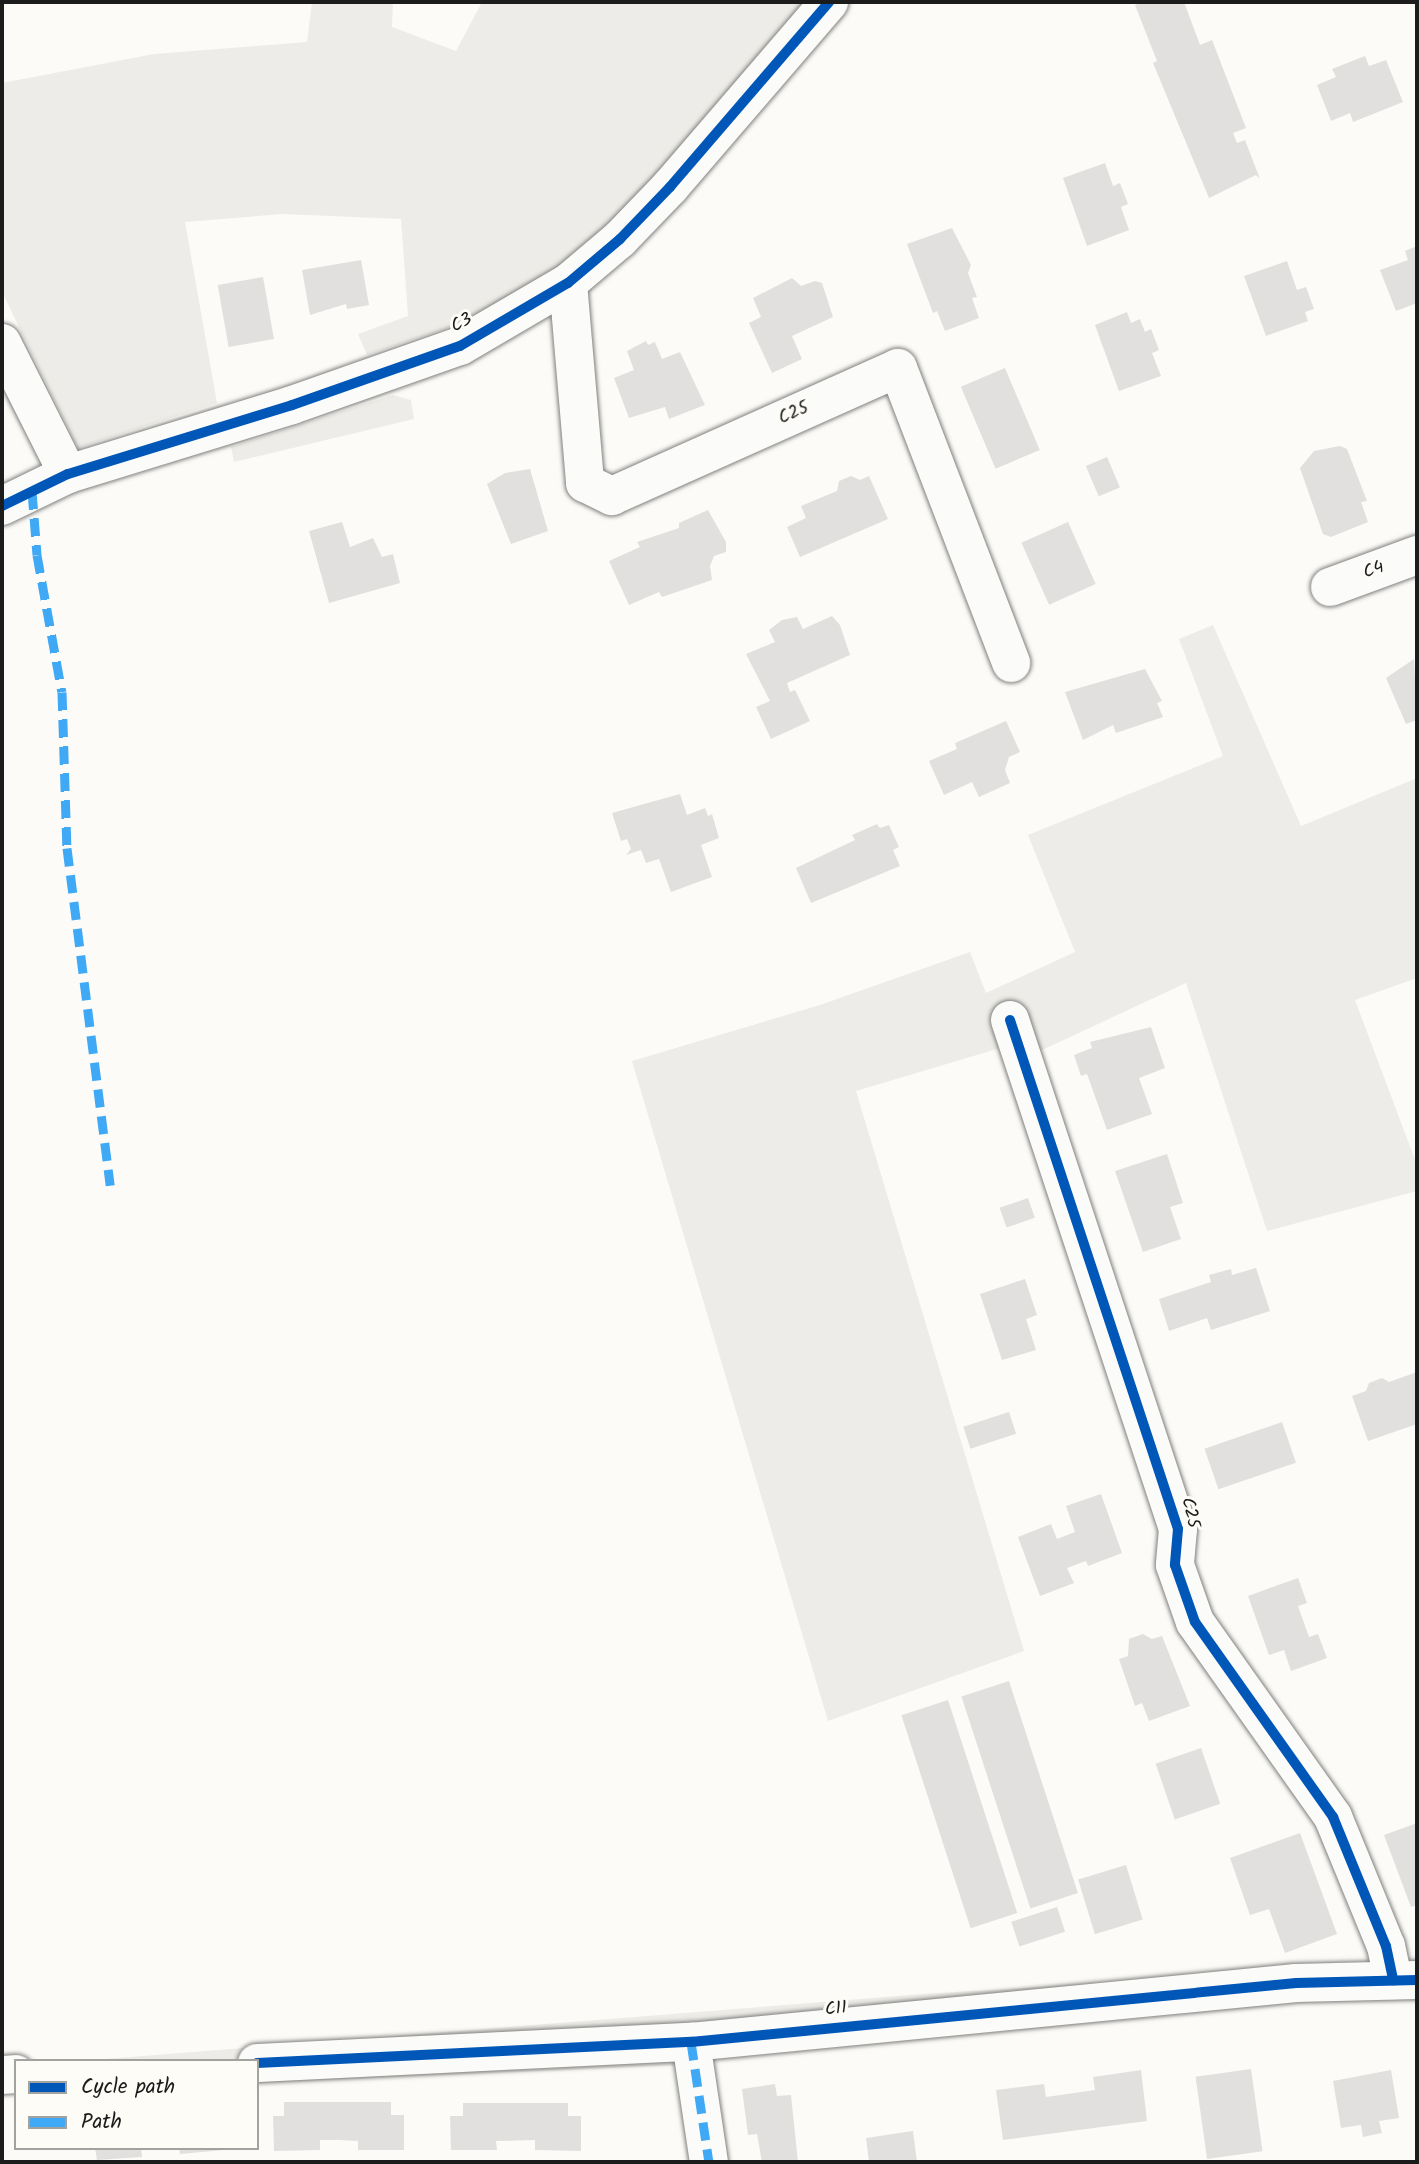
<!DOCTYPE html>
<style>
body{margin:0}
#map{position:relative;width:1419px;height:2164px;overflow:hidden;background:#fcfbf8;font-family:Kalam,sans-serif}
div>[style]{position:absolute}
.green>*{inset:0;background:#edece8}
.building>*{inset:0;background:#e1e0de;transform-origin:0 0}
.roads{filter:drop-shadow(0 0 2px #81807f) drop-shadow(0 0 2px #81807f)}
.minor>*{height:38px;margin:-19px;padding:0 19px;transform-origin:19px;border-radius:19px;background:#fbfbf9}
.quiet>*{height:9px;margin-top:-4.5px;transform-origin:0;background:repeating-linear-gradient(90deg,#3fa9f5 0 18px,transparent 0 27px)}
.cycleway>*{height:10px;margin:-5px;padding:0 5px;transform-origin:5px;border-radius:5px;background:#0057b8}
span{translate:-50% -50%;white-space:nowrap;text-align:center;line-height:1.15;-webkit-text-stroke:6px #fdfcf7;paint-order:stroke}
.street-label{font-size:18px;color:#1c1c1c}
.frame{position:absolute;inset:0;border:4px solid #1c1c1c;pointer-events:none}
.legend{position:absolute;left:14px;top:2059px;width:245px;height:91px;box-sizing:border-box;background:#fdfcf7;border:2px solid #a3a29f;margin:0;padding:9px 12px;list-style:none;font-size:21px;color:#1c1c1c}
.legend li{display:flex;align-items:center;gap:14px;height:35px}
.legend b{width:35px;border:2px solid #a3a29f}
</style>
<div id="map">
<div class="green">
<i style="clip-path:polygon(312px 2px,393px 2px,392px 27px,456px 51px,482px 2px,808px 2px,659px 182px,562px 270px,447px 328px,367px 355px,358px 334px,408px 316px,401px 219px,283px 214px,185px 222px,217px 403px,78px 448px,2px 292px,2px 83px,154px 54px,307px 42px)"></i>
<i style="clip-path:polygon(393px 395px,411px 400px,414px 419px,234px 462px,231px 447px)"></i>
<i style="clip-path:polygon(1213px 625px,1301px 826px,1417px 778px,1417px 978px,1355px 1000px,1417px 1165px,1417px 1191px,1267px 1231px,1186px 983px,1040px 1051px,1023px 1007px,1007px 1046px,856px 1091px,1024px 1651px,828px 1721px,632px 1061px,820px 1005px,970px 952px,986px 993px,1075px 952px,1028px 835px,1223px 756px,1179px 639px)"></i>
<i style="clip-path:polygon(1281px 1972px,682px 2032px,683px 2065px,257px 2083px,257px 2061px,80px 2061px,923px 1994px)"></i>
</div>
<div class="building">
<i style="clip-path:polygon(1143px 2px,1184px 2px,1200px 45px,1212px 40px,1246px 128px,1233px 133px,1237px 143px,1245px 140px,1260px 179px,1256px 175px,1209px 198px,1153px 63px,1157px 61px,1135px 5px)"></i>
<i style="clip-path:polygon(1365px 56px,1369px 66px,1386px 60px,1403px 102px,1353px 122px,1350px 113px,1331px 121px,1317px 85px,1336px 77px,1332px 69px)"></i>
<i style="clip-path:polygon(1105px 163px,1113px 186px,1120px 183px,1128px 204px,1121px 207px,1129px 230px,1087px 246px,1063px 178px)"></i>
<i style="clip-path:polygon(952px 228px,971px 265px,968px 273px,977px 297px,972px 298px,979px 318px,945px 331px,937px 311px,933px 313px,907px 244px)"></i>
<i style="clip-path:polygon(1417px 246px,1417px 303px,1396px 311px,1380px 270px,1408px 260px,1405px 251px)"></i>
<i style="clip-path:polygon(361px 260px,369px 305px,347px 309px,346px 304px,310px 315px,302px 270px)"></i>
<i style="clip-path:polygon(1287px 261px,1297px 290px,1306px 287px,1314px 309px,1305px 312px,1308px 321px,1266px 336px,1244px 276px)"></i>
<i style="left:263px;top:277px;width:63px;height:46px;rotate:80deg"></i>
<i style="clip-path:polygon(792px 278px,801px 286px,815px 281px,822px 283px,833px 317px,792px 336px,802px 359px,772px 373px,749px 323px,761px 317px,753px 298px)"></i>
<i style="clip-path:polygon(1127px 312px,1131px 323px,1140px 319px,1145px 332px,1151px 329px,1159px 350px,1152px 353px,1161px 376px,1119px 391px,1095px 325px)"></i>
<i style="clip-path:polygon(646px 341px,648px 345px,655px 342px,662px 359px,680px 352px,705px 405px,669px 419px,665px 407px,629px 418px,614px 378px,634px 370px,627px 351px)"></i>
<i style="left:1005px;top:368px;width:89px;height:48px;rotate:67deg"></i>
<i style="clip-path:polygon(1340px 446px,1347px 449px,1367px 501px,1361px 502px,1368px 522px,1331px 537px,1323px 534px,1300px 468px,1314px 451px)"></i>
<i style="left:1107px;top:457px;width:33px;height:23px;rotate:67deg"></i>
<i style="clip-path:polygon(530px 469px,548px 531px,511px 544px,487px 484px,505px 473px)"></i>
<i style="clip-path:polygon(851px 476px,860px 480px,869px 476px,888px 519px,800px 557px,787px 527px,806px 518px,801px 506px,837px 491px,839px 481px)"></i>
<i style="clip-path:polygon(708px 510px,726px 542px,726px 552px,714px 556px,710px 566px,712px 580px,662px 597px,659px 592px,629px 605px,609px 561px,640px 547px,637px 542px,679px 528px,679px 523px)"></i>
<i style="clip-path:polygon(342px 522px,350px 547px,373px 538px,382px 557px,393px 554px,400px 583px,329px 603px,309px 531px)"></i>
<i style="left:1068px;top:522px;width:68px;height:51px;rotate:66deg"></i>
<i style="clip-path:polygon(832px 616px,840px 625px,850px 655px,787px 683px,790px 692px,795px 690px,810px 721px,771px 739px,756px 707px,770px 701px,746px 654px,775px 642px,769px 630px,782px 620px,797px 617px,803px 629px)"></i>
<i style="clip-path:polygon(1414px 659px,1417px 720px,1406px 724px,1386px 678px)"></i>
<i style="clip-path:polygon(1145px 669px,1162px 701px,1157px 703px,1163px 717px,1116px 733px,1113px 725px,1083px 740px,1065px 692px)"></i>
<i style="clip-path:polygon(1006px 721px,1020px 752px,1009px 757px,1005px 770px,1010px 783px,979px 797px,972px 782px,944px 795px,929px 761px,957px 749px,955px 743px)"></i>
<i style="clip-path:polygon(680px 794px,687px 815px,705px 808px,708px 816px,712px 814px,719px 838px,701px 845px,712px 877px,671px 892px,659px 859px,646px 863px,641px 850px,626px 855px,631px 849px,627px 839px,621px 841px,612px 813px)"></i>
<i style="clip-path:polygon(877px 824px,880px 828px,889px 825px,899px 847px,893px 850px,900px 866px,811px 903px,796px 868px,855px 840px,852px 835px)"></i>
<i style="clip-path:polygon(1151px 1027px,1165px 1068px,1139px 1078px,1152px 1114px,1107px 1130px,1087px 1074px,1081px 1076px,1074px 1055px,1092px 1048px,1090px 1042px)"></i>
<i style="clip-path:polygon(1167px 1154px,1183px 1203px,1170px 1207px,1181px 1239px,1143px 1252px,1115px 1171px)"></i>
<i style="left:1028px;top:1198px;width:21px;height:30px;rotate:71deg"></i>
<i style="clip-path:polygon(1256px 1268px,1270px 1311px,1211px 1330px,1207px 1318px,1169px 1331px,1159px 1299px,1211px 1282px,1209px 1275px,1231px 1269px,1232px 1275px)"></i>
<i style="clip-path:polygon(1025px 1279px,1037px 1315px,1026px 1319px,1036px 1350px,1002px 1360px,980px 1294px)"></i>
<i style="clip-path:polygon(1417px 1372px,1417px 1424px,1368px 1441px,1352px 1396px,1366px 1391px,1369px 1383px,1382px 1378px,1389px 1382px)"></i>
<i style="left:1009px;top:1412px;width:23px;height:48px;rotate:72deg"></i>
<i style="left:1282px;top:1422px;width:43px;height:82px;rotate:71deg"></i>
<i style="clip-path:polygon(1101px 1494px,1122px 1553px,1088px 1566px,1086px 1561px,1067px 1568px,1074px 1583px,1040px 1596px,1018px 1537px,1051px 1524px,1057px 1539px,1075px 1532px,1066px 1506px)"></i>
<i style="clip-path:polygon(1298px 1578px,1307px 1603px,1298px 1606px,1309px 1637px,1318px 1634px,1327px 1658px,1291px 1671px,1284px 1650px,1269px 1655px,1248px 1596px)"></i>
<i style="clip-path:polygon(1143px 1634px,1152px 1639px,1162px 1636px,1190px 1706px,1149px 1721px,1142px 1703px,1135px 1706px,1119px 1659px,1128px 1656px,1129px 1639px)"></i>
<i style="left:1009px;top:1681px;width:223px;height:50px;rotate:72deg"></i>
<i style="left:948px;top:1700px;width:224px;height:49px;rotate:72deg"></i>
<i style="left:1201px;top:1748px;width:59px;height:48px;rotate:71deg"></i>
<i style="clip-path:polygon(1417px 1823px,1417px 1905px,1411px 1907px,1384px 1835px)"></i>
<i style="clip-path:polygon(1300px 1833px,1337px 1934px,1285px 1953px,1269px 1909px,1250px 1915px,1230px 1858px)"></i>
<i style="left:1126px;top:1865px;width:57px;height:50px;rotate:73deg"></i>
<i style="left:1057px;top:1907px;width:26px;height:48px;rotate:72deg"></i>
<i style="left:1251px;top:2069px;width:83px;height:56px;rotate:82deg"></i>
<i style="clip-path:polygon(1141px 2070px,1147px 2121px,1003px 2140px,996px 2090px,1044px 2084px,1046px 2097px,1095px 2090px,1093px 2077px)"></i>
<i style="clip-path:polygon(1391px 2070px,1399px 2118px,1379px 2121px,1382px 2133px,1363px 2137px,1361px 2125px,1341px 2128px,1333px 2081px)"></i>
<i style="clip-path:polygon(775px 2084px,777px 2096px,791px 2095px,798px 2162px,762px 2162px,757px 2134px,748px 2135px,742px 2089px)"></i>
<i style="clip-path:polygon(284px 2102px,391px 2102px,391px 2115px,404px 2115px,404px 2150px,358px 2150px,358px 2141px,339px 2140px,320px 2140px,320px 2150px,274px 2151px,273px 2116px,284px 2116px)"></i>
<i style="clip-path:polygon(463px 2103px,568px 2103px,568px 2116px,581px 2116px,581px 2151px,535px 2150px,535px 2140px,496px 2141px,497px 2150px,451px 2150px,450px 2116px,463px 2116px)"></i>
<i style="clip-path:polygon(913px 2131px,917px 2162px,869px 2162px,866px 2138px)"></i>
<i style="clip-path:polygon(95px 2148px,141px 2148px,142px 2157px,97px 2160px)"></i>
<i style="clip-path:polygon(179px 2148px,224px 2148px,224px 2150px,180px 2154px)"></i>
</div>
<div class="roads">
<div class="minor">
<i style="left:568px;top:283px;width:201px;rotate:85.1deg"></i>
<i style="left:585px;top:483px;width:30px;rotate:26deg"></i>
<i style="left:612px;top:496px;width:313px;rotate:-24.1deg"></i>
<i style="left:898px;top:368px;width:316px;rotate:69deg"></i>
<i style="left:2px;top:343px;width:147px;rotate:63.3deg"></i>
<i style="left:2px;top:506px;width:73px;rotate:-25.9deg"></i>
<i style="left:68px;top:474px;width:234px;rotate:-17.1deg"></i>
<i style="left:292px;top:405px;width:178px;rotate:-19.4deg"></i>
<i style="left:460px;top:346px;width:125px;rotate:-30.3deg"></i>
<i style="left:568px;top:283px;width:68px;rotate:-40.2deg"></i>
<i style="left:620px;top:239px;width:72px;rotate:-46.1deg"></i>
<i style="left:670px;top:187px;width:244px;rotate:-49.3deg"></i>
<i style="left:1330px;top:587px;width:93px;rotate:-20.2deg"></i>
<i style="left:1010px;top:1020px;width:536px;rotate:71.73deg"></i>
<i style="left:1178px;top:1529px;width:36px;rotate:95deg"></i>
<i style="left:1175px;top:1565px;width:60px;rotate:70.7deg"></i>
<i style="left:1195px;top:1622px;width:239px;rotate:54.7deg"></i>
<i style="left:1333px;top:1817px;width:139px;rotate:67.7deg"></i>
<i style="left:1386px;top:1946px;width:35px;rotate:78deg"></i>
<i style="left:691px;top:2042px;width:121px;rotate:81.5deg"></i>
<i style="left:257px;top:2063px;width:435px;rotate:-2.8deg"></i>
<i style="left:691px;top:2042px;width:608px;rotate:-5.57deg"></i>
<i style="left:1296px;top:1983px;width:121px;rotate:-1.4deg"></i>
<i style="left:2px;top:2075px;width:14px;rotate:-4deg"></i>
</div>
</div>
<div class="quiet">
<i style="left:32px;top:491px;width:64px;rotate:85.5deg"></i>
<i style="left:37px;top:555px;width:139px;rotate:79.7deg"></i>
<i style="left:62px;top:692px;width:156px;rotate:88.2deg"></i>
<i style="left:67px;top:848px;width:340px;rotate:82.7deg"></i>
<i style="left:691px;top:2042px;width:121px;rotate:81.5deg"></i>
</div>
<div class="cycleway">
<i style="left:2px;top:506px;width:73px;rotate:-25.9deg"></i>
<i style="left:68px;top:474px;width:234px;rotate:-17.1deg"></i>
<i style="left:292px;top:405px;width:178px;rotate:-19.4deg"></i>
<i style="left:460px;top:346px;width:125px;rotate:-30.3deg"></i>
<i style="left:568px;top:283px;width:68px;rotate:-40.2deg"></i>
<i style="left:620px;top:239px;width:72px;rotate:-46.1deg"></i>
<i style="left:670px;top:187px;width:244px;rotate:-49.3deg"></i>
<i style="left:1010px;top:1020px;width:536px;rotate:71.73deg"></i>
<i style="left:1178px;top:1529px;width:36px;rotate:95deg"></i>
<i style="left:1175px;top:1565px;width:60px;rotate:70.7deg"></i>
<i style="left:1195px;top:1622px;width:239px;rotate:54.7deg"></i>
<i style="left:1333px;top:1817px;width:139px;rotate:67.7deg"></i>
<i style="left:1386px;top:1946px;width:35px;rotate:78deg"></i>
<i style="left:257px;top:2063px;width:435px;rotate:-2.8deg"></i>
<i style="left:691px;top:2042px;width:608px;rotate:-5.57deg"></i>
<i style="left:1296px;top:1983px;width:121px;rotate:-1.4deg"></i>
</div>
<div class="street-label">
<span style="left:462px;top:324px;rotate:-28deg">C3</span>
<span style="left:794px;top:414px;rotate:-24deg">C25</span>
<span style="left:1374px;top:571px;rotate:-20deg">C4</span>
<span style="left:1189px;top:1513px;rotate:77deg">C25</span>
<span style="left:836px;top:2010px;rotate:-6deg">C11</span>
</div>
<div class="frame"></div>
<ul class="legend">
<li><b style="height:9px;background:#0057b8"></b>Cycle path</li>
<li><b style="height:9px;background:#3fa9f5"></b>Path</li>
</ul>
</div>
